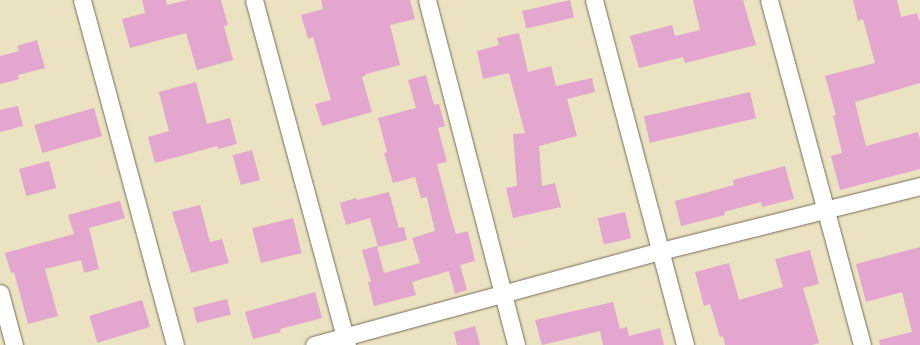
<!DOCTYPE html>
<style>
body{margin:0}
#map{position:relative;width:920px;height:345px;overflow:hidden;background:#eae2c0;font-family:"Playpen Sans",sans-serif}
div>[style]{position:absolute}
.building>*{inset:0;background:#e2a6cf;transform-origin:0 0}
.roads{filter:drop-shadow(0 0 1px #786a57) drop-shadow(0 0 1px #786a57)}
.street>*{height:17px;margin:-8.5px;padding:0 8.5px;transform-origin:8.5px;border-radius:8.5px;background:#fff}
span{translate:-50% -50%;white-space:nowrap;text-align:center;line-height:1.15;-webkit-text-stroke:4px #fcf5e5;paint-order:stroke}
</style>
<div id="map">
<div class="building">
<i style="clip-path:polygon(142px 0,166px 0,167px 5px,187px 0,221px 0,228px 25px,224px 26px,233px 60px,197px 70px,186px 33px,130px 48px,122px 19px,145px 13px)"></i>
<i style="clip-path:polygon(321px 0,410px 0,415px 19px,390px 25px,400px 65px,366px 74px,366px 75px,362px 77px,372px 112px,322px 126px,315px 104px,331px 100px,313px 37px,308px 39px,301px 15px,323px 9px)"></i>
<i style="left:570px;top:0;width:18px;height:49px;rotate:77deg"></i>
<i style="clip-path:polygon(693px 0,743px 0,756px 45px,701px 59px,685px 63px,683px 57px,639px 68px,630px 36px,672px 25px,675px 36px,700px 30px)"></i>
<i style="clip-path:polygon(853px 0,897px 0,901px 17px,917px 13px,920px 22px,920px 83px,855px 102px,866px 146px,918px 132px,920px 140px,920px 169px,840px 190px,831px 156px,842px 153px,833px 115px,836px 115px,825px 76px,875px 63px,863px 19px,858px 21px)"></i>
<i style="clip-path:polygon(519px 33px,528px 72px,551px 66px,556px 86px,592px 78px,595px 92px,567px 99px,577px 136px,539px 146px,542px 186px,555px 183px,561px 207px,513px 218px,506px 188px,517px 186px,513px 134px,525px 133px,509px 73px,483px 79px,477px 51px,499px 45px,497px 38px)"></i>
<i style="clip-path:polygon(37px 40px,45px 68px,18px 75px,19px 79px,0 84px,0 56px,19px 51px,17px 46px)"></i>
<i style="clip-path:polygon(426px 75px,434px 105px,439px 104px,445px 126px,438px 128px,447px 162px,437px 164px,450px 214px,456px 234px,468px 231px,475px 261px,460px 265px,467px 290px,455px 294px,449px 271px,412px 282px,416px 295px,374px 306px,368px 282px,371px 282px,362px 250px,377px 246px,384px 273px,420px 263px,412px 238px,435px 231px,427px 197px,421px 198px,415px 177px,393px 183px,384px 153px,387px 152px,378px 118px,416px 108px,408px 80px)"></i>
<i style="clip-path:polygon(196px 82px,207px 124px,230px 118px,237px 144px,218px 149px,217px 146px,155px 163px,148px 137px,169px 131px,159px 92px)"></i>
<i style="left:750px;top:92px;width:27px;height:109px;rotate:77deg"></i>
<i style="clip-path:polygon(18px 106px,23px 126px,0 132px,0 110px)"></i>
<i style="left:94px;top:108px;width:29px;height:62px;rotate:74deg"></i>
<i style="left:252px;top:150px;width:31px;height:20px;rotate:75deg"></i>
<i style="left:49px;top:161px;width:28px;height:31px;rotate:75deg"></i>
<i style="clip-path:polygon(785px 166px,794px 199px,762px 207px,761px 202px,724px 212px,725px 215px,681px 226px,675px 201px,734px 185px,733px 180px)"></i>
<i style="clip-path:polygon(389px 192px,399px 228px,404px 227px,407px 240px,378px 247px,370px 218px,346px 225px,340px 203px,356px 198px,357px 200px)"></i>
<i style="clip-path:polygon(120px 201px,125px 218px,89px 228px,99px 269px,84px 273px,81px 260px,45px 269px,58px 316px,28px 324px,14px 272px,11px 273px,5px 253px,74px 234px,68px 215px)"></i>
<i style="clip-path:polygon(200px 205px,210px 242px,222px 239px,229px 263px,191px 273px,172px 212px)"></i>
<i style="left:625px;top:212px;width:27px;height:28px;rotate:77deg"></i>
<i style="left:293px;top:218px;width:36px;height:42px;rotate:76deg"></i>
<i style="clip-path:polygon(920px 247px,920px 345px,880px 345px,879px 340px,912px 332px,902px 292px,866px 302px,856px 264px)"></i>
<i style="clip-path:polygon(810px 250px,819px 284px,803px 288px,819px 343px,812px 345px,725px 345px,723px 336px,720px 337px,710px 304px,704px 306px,695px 272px,729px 263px,739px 300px,783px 287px,775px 259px)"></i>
<i style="clip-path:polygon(315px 292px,322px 318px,280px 329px,281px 332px,253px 339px,245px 312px)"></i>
<i style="left:227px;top:299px;width:16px;height:35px;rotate:76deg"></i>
<i style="left:142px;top:300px;width:28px;height:55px;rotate:73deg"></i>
<i style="clip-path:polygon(613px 302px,620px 329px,627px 327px,629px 336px,660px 328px,664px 345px,603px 345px,600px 331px,542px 345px,535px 320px)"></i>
<i style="clip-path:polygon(475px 326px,480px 345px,457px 345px,454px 332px)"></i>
</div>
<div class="roads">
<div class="street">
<i style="left:82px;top:0;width:357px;rotate:74.9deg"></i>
<i style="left:254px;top:0;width:357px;rotate:74.9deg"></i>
<i style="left:427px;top:0;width:356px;rotate:75.5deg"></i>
<i style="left:594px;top:0;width:357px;rotate:75.2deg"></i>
<i style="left:769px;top:0;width:357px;rotate:74.9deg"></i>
<i style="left:0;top:293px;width:54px;rotate:74.9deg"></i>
<i style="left:314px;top:345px;width:360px;rotate:-15.2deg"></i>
<i style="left:661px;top:251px;width:267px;rotate:-14.1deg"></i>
</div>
</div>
</div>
